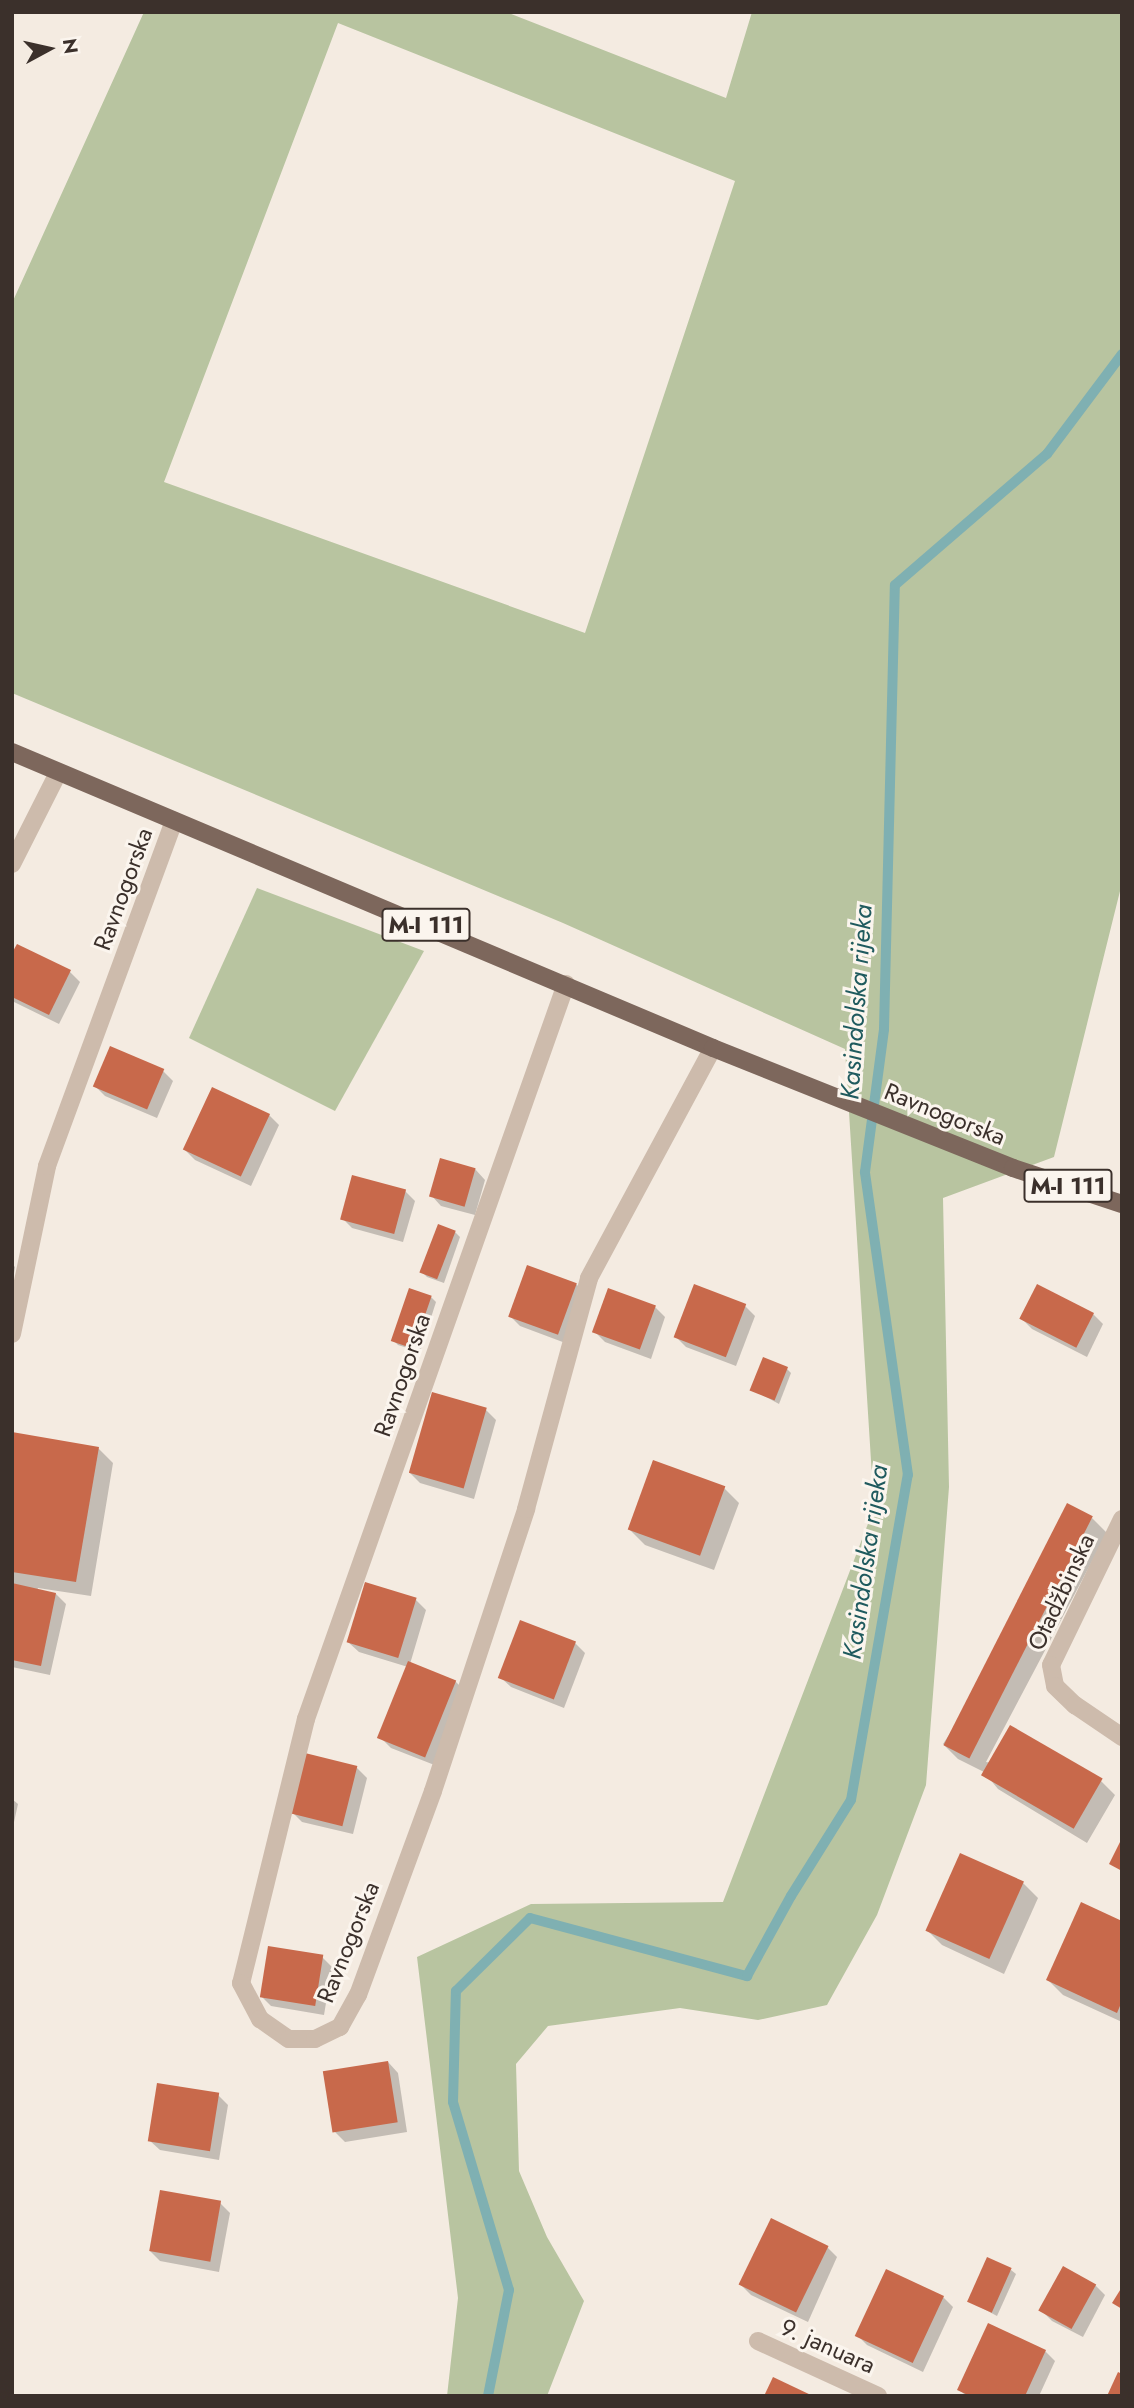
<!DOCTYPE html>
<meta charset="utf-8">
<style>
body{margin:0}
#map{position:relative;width:1134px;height:2408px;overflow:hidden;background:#f4ebe1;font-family:Jost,sans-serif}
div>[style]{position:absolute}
.green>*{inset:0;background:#b8c4a0}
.shadow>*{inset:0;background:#0003}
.stream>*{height:10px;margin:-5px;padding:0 5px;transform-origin:5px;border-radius:5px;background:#7fb0b2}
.building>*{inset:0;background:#c8694b;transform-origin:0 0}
.street>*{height:18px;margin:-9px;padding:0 9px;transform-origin:9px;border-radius:9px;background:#cdbbac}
.primary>*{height:18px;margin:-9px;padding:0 9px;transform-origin:9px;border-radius:9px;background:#7d675c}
span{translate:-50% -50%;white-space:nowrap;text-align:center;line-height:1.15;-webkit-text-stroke:6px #fbf5ee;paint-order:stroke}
.shield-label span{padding:2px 5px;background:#fbf5ee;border:2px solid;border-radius:5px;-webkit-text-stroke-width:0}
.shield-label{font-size:23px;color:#3b302b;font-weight:700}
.street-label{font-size:24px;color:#3b302b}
.water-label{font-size:26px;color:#1f5a5e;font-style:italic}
.frame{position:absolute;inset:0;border:14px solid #3b302b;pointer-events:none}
.north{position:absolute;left:14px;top:14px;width:70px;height:70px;-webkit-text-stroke:5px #fbf5ee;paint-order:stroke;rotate:82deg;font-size:19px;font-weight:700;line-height:28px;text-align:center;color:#3b302b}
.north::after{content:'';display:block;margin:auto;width:24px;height:32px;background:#3b302b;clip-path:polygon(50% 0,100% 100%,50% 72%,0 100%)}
</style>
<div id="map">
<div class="green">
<i style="clip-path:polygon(evenodd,144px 12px,506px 12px,726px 98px,752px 12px,1122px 12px,1122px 883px,1054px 1157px,943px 1198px,949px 1487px,926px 1785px,877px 1915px,827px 2005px,758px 2020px,680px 2008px,548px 2026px,516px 2064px,519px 2171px,547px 2237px,584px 2301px,547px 2396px,447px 2396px,458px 2298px,417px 1957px,531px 1904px,723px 1902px,874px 1508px,845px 1049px,563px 923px,12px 693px,12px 303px,144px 12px,338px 23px,735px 181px,585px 633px,164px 482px,338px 23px)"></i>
<i style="clip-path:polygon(257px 888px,424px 951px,335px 1111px,189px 1038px)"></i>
</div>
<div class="shadow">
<i style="clip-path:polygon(12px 957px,70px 972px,80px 982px,59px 1024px,12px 1001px)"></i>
<i style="clip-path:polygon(163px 1071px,173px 1081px,157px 1118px,105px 1096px,95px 1086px)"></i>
<i style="clip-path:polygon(269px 1115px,279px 1125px,251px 1186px,195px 1160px,185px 1150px)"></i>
<i style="clip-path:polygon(475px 1169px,485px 1180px,475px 1215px,441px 1206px,431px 1195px)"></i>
<i style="clip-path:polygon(405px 1191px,415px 1201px,403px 1242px,352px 1228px,342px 1218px)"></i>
<i style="clip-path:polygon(455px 1232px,460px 1237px,444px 1283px,427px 1277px,423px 1273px)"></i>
<i style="clip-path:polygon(12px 1264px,15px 1267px,12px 1286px)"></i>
<i style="clip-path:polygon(576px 1284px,586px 1294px,568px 1344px,520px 1326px,510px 1316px)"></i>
<i style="clip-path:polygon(609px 1291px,655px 1307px,665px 1317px,651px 1359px,605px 1342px,595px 1332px)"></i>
<i style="clip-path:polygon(431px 1297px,436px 1302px,420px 1352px,398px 1345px,394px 1341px)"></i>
<i style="clip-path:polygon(745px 1306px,755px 1316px,736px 1366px,686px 1347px,676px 1337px)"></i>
<i style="clip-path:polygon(1093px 1314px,1103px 1324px,1087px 1357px,1032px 1329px,1022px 1319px)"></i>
<i style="clip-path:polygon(787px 1369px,791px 1373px,779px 1404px,753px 1390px)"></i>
<i style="clip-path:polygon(486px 1410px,496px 1420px,474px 1499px,420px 1483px,410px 1473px)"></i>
<i style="clip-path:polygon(12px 1434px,98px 1448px,113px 1463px,91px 1596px,38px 1588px,37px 1591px,56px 1594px,66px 1604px,50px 1675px,12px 1667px)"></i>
<i style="clip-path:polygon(724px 1488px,739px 1503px,714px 1570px,645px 1545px,630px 1530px)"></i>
<i style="clip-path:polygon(1092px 1518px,1107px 1533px,986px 1762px,1100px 1780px,1115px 1795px,1087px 1843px,998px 1789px,984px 1772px,958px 1759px,943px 1744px)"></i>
<i style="clip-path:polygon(416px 1600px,426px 1610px,410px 1664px,455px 1681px,465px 1691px,437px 1766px,391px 1748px,381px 1738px,408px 1667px,359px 1652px,348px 1642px)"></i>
<i style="clip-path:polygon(575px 1643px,585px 1653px,564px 1708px,511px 1687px,500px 1677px)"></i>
<i style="clip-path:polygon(307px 1756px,357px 1768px,367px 1778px,353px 1834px,302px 1822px,292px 1812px)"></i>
<i style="clip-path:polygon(12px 1799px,18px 1804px,12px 1831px)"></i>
<i style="clip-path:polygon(1023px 1883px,1038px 1898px,1004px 1974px,942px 1945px,927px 1930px)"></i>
<i style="clip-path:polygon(1122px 1923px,1122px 2022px,1063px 1995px,1048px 1980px)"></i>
<i style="clip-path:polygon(322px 1957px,332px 1967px,324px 2015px,271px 2006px,261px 1996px)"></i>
<i style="clip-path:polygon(388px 2062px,398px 2073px,407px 2132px,345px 2142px,335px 2132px)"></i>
<i style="clip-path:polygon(218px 2095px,228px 2105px,219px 2160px,160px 2150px,149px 2140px)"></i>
<i style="clip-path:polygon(220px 2203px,230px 2213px,219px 2272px,160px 2261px,150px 2251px)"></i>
<i style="clip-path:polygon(827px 2247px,837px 2257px,808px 2322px,751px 2295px,741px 2285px)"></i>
<i style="clip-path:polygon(1011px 2270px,1016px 2274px,997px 2316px,969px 2301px)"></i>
<i style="clip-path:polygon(1095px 2285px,1105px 2295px,1083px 2337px,1052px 2321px,1042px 2311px)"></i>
<i style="clip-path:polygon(943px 2297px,953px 2307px,923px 2372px,867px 2345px,857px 2335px)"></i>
<i style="clip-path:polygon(1045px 2351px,1055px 2361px,1039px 2396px,966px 2396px,959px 2389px)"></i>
</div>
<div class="stream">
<i style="left:488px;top:2396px;width:108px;rotate:-78.8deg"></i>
<i style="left:509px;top:2290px;width:196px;rotate:-106.6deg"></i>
<i style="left:453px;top:2102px;width:111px;rotate:-88.5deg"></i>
<i style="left:456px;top:1991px;width:104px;rotate:-44.6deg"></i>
<i style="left:530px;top:1918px;width:225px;rotate:15deg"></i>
<i style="left:747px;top:1976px;width:91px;rotate:-61.2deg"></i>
<i style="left:791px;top:1896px;width:113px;rotate:-58deg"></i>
<i style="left:851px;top:1800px;width:330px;rotate:-80.1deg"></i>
<i style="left:908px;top:1475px;width:306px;rotate:-98.1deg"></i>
<i style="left:865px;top:1172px;width:144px;rotate:-82.4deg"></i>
<i style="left:884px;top:1029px;width:444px;rotate:-88.6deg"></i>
<i style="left:895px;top:585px;width:201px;rotate:-40.8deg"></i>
<i style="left:1047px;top:454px;width:125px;rotate:-53.1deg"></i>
</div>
<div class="building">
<i style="clip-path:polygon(17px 944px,71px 970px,49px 1015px,12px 997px,12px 953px)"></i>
<i style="left:110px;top:1046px;width:59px;height:44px;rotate:23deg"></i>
<i style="left:212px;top:1087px;width:64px;height:69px;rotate:25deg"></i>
<i style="left:440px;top:1158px;width:37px;height:40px;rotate:16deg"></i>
<i style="left:352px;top:1175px;width:56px;height:46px;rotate:15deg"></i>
<i style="left:438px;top:1224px;width:19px;height:52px;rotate:21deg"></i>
<i style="left:527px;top:1265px;width:53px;height:55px;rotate:20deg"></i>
<i style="left:694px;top:1284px;width:56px;height:57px;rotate:21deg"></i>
<i style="left:1037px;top:1284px;width:64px;height:39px;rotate:27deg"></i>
<i style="left:409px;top:1288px;width:24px;height:56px;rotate:19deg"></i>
<i style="left:608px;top:1288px;width:51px;height:47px;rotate:20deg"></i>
<i style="left:763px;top:1357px;width:27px;height:36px;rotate:22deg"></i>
<i style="left:432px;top:1392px;width:57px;height:84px;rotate:16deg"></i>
<i style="clip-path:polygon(12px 1432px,99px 1447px,76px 1582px,12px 1572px)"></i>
<i style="left:653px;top:1460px;width:77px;height:74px;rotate:20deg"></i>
<i style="left:1067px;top:1503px;width:29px;height:272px;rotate:27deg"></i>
<i style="left:365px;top:1582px;width:54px;height:63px;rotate:17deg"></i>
<i style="clip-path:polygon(12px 1583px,56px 1593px,41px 1666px,12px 1660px)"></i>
<i style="left:520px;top:1620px;width:60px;height:62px;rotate:21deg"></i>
<i style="left:408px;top:1661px;width:52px;height:83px;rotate:22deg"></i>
<i style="left:1010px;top:1725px;width:107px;height:58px;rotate:30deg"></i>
<i style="left:305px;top:1753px;width:54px;height:62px;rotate:14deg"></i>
<i style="clip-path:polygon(1122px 1838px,1122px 1871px,1109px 1864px)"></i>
<i style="left:960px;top:1853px;width:70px;height:85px;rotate:24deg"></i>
<i style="clip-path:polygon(1081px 1902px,1122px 1921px,1122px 2001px,1117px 2013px,1046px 1980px)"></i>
<i style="left:268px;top:1946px;width:56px;height:52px;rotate:9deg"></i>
<i style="left:388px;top:2061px;width:62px;height:66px;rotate:81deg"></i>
<i style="left:157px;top:2083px;width:63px;height:59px;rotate:9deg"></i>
<i style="left:160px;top:2190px;width:62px;height:62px;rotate:10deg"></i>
<i style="left:771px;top:2218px;width:64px;height:74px;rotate:26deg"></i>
<i style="left:987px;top:2257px;width:27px;height:49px;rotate:24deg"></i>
<i style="left:1063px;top:2266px;width:38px;height:51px;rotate:29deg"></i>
<i style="left:886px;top:2269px;width:64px;height:74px;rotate:25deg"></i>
<i style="clip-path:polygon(1122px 2287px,1122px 2309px,1112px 2303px)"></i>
<i style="clip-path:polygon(988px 2323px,1046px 2350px,1025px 2396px,970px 2396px,957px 2390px)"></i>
<i style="clip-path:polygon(1118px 2372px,1122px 2374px,1122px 2396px,1107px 2396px)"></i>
<i style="clip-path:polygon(773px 2377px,813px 2396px,764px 2396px)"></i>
</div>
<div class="street">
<i style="left:12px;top:864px;width:102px;rotate:-63.2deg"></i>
<i style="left:566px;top:984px;width:780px;rotate:109.48deg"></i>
<i style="left:306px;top:1719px;width:272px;rotate:103.8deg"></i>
<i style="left:241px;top:1983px;width:41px;rotate:62.2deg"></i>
<i style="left:260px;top:2019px;width:35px;rotate:35deg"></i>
<i style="left:289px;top:2039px;width:26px"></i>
<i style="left:315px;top:2039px;width:28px;rotate:-26deg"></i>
<i style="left:340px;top:2027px;width:37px;rotate:-61deg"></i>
<i style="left:358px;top:1995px;width:217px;rotate:-69.8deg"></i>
<i style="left:433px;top:1791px;width:297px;rotate:-71.7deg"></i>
<i style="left:526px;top:1509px;width:239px;rotate:-74.7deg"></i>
<i style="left:589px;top:1278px;width:261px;rotate:-61.7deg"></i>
<i style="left:12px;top:1334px;width:172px;rotate:-78.2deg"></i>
<i style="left:47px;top:1166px;width:368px;rotate:-69.8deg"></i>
<i style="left:1122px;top:1519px;width:162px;rotate:115.9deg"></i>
<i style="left:1051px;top:1665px;width:21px;rotate:79deg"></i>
<i style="left:1055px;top:1686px;width:28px;rotate:44deg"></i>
<i style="left:1075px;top:1705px;width:57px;rotate:34.2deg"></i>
<i style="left:758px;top:2341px;width:132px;rotate:24.6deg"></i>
</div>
<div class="primary">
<i style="left:12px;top:752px;width:761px;rotate:22.89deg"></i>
<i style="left:713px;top:1048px;width:323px;rotate:21.8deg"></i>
<i style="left:1013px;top:1168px;width:115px;rotate:18.3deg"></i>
</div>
<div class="shield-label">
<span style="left:426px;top:925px">M-I 111</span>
<span style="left:1068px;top:1186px">M-I 111</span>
</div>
<div class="street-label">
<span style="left:123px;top:889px;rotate:-70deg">Ravnogorska</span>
<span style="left:945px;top:1114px;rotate:22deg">Ravnogorska</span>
<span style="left:402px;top:1375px;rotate:-71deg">Ravnogorska</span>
<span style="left:1061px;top:1592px;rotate:-65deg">Otadžbinska</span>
<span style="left:348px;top:1942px;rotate:-68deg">Ravnogorska</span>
<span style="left:828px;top:2346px;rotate:24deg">9. januara</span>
</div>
<div class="water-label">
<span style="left:857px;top:1002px;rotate:-86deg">Kasindolska rijeka</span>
<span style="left:866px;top:1562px;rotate:-82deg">Kasindolska rijeka</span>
</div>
<div class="frame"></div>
<div class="north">N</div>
</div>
